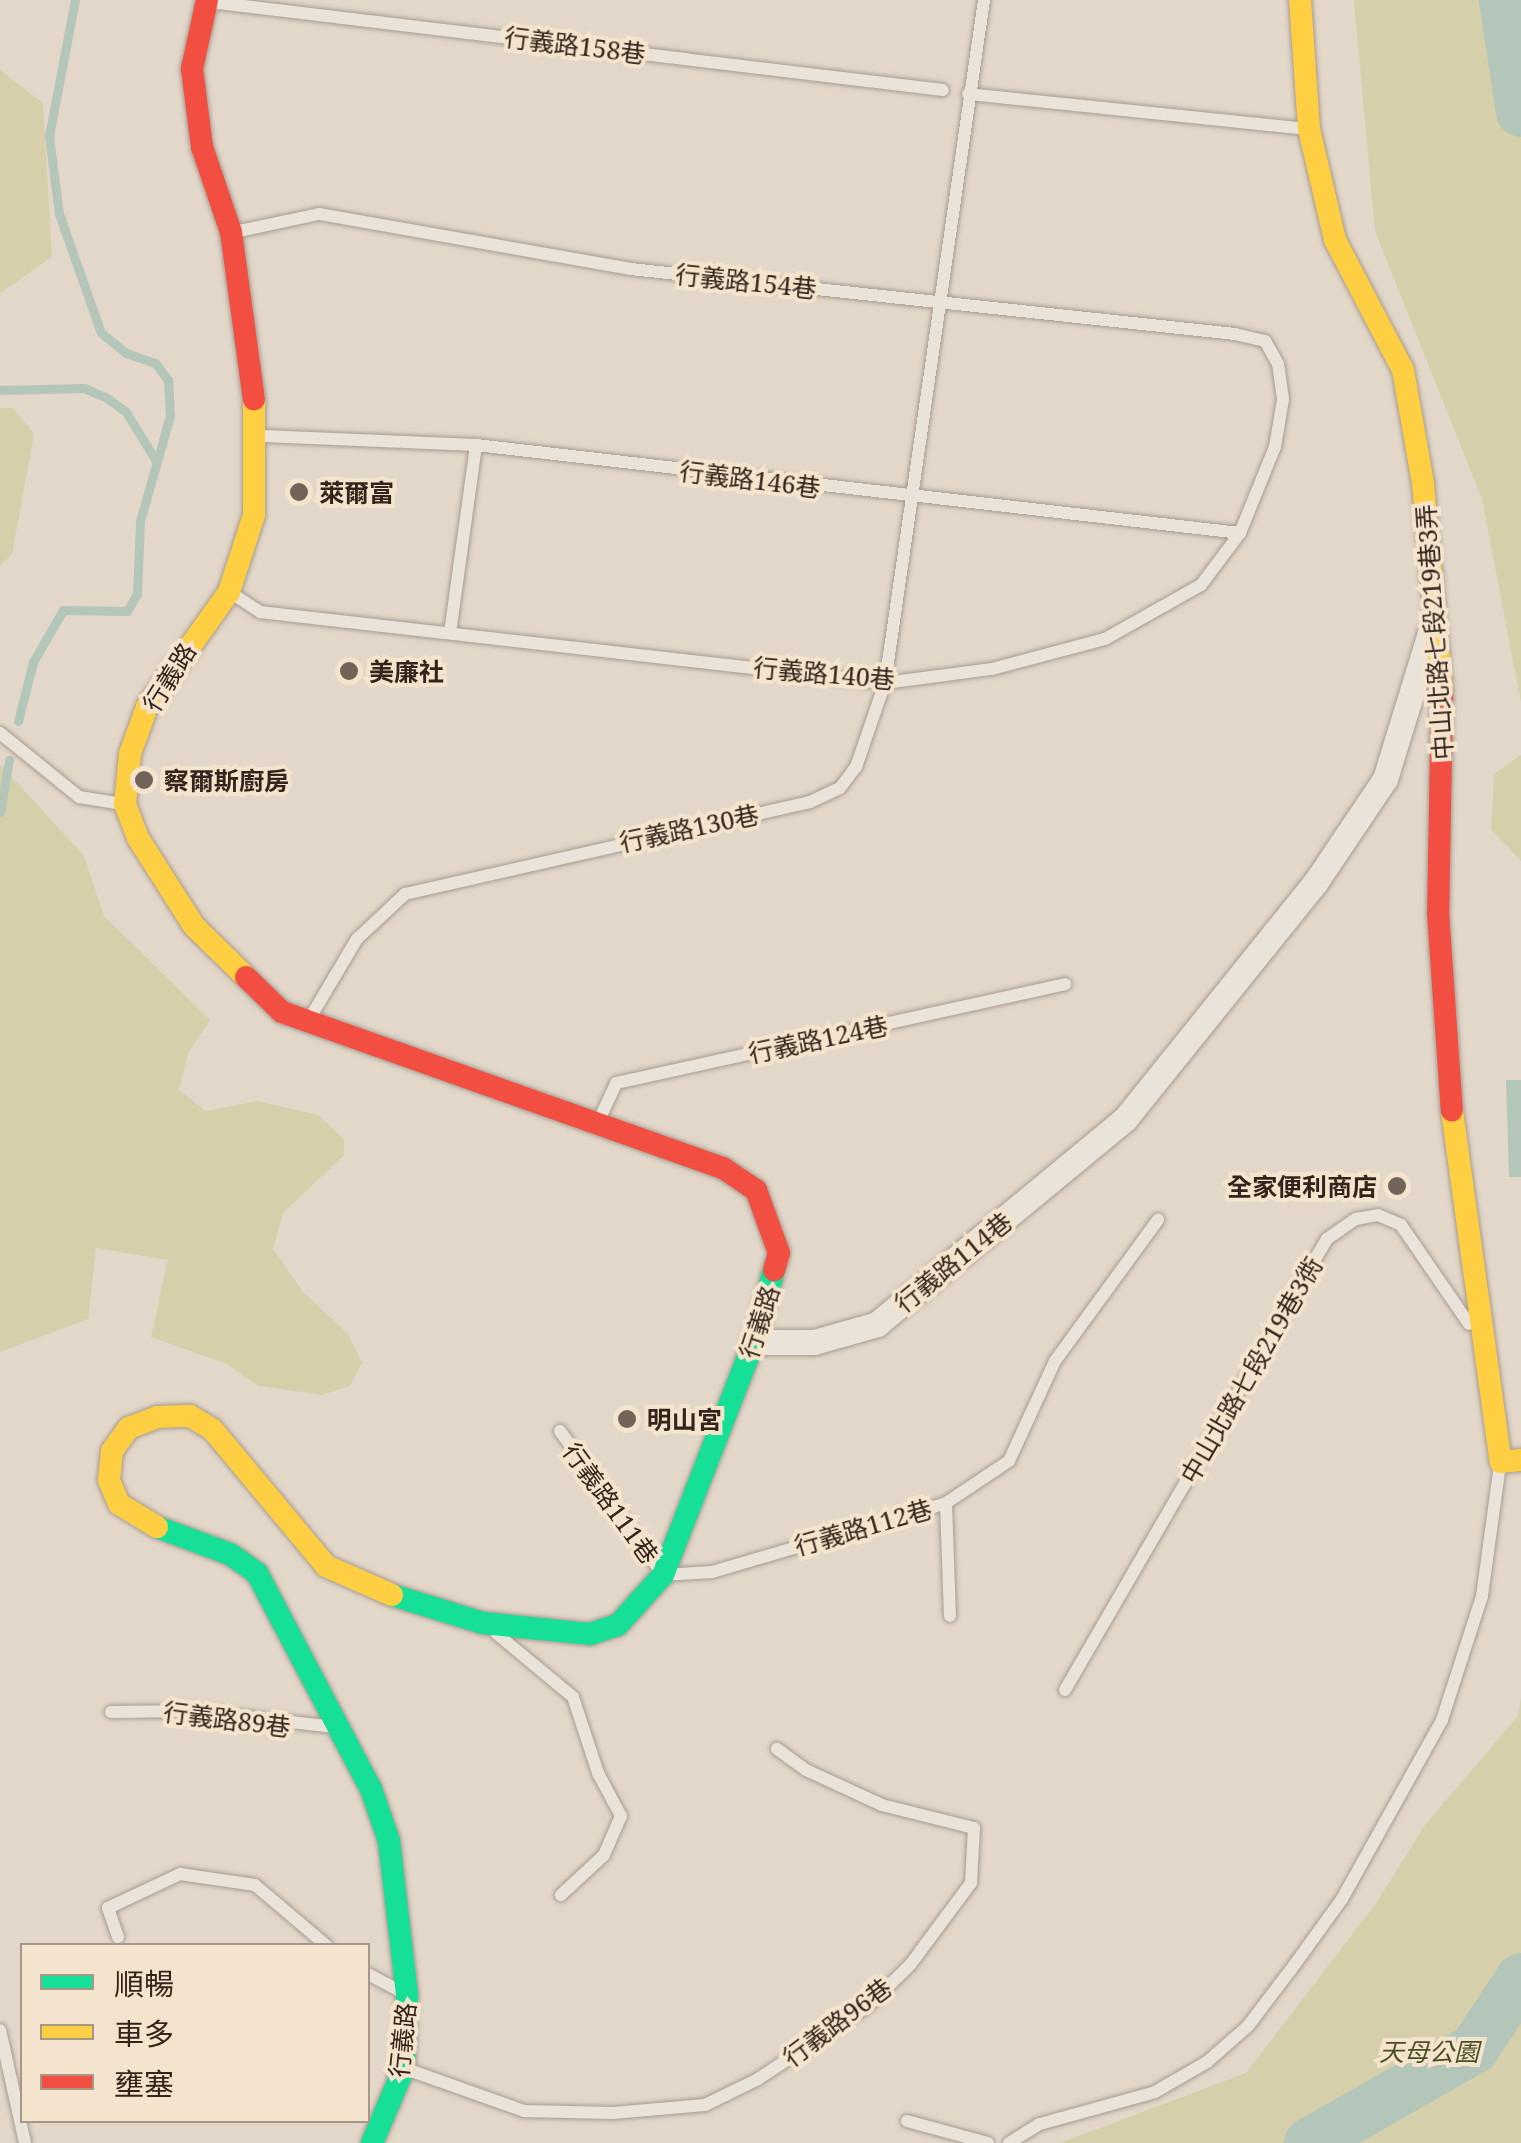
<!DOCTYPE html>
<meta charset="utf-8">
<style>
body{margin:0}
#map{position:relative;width:1521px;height:2143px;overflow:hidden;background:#e2d7c8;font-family:"Noto Serif","Noto Sans TC",serif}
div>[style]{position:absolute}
.green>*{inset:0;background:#d5cfaa}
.water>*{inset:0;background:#b4c6b9}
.stream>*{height:9px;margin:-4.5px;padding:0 4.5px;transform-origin:4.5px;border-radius:4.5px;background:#b4c6b9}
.river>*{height:50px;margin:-25px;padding:0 25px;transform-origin:25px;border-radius:25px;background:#b4c6b9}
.roads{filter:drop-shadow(0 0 2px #a79c92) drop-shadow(0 0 2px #a79c92)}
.lane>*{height:12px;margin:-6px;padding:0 6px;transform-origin:6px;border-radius:6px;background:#eae3da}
.street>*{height:25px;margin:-12.5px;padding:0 12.5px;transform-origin:12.5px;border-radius:12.5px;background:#eae3da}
.fast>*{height:22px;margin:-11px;padding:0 11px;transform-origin:11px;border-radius:11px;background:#16e098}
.slow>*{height:22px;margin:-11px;padding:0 11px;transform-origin:11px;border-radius:11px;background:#ffcf43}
.jam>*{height:22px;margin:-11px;padding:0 11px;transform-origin:11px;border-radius:11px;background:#f24e42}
.dots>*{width:28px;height:28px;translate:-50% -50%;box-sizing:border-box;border:5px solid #f4e4cd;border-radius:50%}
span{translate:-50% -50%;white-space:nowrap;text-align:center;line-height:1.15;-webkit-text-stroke:8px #f4e4cd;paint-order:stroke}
.street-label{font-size:25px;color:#34241b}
.poi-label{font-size:25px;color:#34241b;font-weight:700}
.left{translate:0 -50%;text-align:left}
.right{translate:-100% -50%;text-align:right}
.park-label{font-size:25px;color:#4b5022;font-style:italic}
.legend{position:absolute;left:20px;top:1943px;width:350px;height:180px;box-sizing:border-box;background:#f4e4cd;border:2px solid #a79786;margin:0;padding:12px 18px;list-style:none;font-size:30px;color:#34241b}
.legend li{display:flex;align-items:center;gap:20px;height:50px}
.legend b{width:50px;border:2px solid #a79786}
</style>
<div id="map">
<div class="green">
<i style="clip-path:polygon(1354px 0,1521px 0,1521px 702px,1482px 499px,1375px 231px)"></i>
<i style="clip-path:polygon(0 70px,43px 103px,52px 257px,0 293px)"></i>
<i style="clip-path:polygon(0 408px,13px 408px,34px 434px,12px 554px,0 566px)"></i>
<i style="clip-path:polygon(1521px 755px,1521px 861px,1491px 829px,1494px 774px)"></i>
<i style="clip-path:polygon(0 764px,84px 856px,104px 916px,210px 1020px,188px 1053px,179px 1090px,206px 1111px,257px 1101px,318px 1115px,344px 1139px,344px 1155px,283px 1213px,273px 1249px,303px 1292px,348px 1334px,362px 1363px,350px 1386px,322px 1395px,259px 1386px,227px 1364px,151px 1337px,168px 1260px,96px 1248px,88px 1319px,0 1352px)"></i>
<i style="clip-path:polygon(1521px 1698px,1521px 2143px,1060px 2143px,1246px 2073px,1377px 1902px,1425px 1825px,1518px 1716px)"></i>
</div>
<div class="water">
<i style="clip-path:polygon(1521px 1080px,1521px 1177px,1509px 1177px,1506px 1080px)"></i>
</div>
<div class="stream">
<i style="left:0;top:390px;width:84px;rotate:-1.4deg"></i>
<i style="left:84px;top:388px;width:25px;rotate:23deg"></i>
<i style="left:107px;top:398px;width:24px;rotate:36deg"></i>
<i style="left:126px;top:412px;width:55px;rotate:58.3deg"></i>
<i style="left:18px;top:721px;width:61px;rotate:-75.7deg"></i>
<i style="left:33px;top:662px;width:60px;rotate:-60deg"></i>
<i style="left:63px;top:610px;width:64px;rotate:0.9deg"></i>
<i style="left:127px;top:611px;width:20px;rotate:-60deg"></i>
<i style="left:137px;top:594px;width:73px;rotate:-87.6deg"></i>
<i style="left:140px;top:521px;width:109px;rotate:-74.1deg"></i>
<i style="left:170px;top:416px;width:36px;rotate:-93deg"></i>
<i style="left:168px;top:380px;width:21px;rotate:-127deg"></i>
<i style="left:155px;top:363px;width:31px;rotate:-161deg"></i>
<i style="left:126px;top:353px;width:32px;rotate:-141deg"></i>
<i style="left:101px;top:333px;width:126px;rotate:-109.4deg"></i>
<i style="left:59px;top:214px;width:79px;rotate:-97.3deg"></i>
<i style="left:49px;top:136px;width:138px;rotate:-79.2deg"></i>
<i style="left:0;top:812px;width:53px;rotate:-80.2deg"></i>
</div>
<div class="river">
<i style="left:1504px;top:0;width:113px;rotate:81.4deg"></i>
<i style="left:1309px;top:2143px;width:190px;rotate:-29.7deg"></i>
<i style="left:1474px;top:2049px;width:85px;rotate:-56.5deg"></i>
</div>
<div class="roads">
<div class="lane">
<i style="left:210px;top:2px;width:738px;rotate:6.85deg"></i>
<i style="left:968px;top:94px;width:340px;rotate:5.9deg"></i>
<i style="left:263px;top:436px;width:213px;rotate:2.4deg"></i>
<i style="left:476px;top:445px;width:769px;rotate:6.57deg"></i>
<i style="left:231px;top:593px;width:35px;rotate:33deg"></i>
<i style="left:260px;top:612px;width:629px;rotate:6.48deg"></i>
<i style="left:885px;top:683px;width:108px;rotate:-7.5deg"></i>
<i style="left:992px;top:669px;width:117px;rotate:-14.9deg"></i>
<i style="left:1105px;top:639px;width:110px;rotate:-29.4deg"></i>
<i style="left:1201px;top:585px;width:65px;rotate:-53.1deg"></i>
<i style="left:1240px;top:533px;width:93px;rotate:-67.9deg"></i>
<i style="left:1275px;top:447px;width:49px;rotate:-80.5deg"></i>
<i style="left:1283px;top:399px;width:35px;rotate:-98deg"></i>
<i style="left:1278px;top:364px;width:26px;rotate:-119deg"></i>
<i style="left:1265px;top:341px;width:31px;rotate:-167deg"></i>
<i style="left:1235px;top:334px;width:607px;rotate:-173.86deg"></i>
<i style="left:631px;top:269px;width:317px;rotate:-170deg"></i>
<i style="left:319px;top:214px;width:87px;rotate:168deg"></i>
<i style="left:450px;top:633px;width:190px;rotate:-82.1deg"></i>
<i style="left:0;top:733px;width:102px;rotate:39deg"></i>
<i style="left:79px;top:797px;width:44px;rotate:9.2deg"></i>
<i style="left:310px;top:1018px;width:92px;rotate:-59.3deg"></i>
<i style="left:357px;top:939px;width:66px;rotate:-43.2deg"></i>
<i style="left:405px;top:894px;width:415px;rotate:-12.8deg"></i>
<i style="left:810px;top:802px;width:33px;rotate:-25deg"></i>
<i style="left:840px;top:788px;width:26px;rotate:-53deg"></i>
<i style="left:856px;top:767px;width:89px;rotate:-71deg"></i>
<i style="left:885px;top:683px;width:690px;rotate:-81.75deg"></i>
<i style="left:600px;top:1118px;width:38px;rotate:-65deg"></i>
<i style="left:616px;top:1083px;width:460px;rotate:-12.4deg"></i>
<i style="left:560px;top:1431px;width:177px;rotate:54.4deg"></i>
<i style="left:663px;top:1575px;width:49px;rotate:-3.5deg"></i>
<i style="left:712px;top:1572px;width:244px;rotate:-16.4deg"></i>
<i style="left:946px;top:1503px;width:76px;rotate:-33.7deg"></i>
<i style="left:1009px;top:1461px;width:110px;rotate:-65.3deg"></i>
<i style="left:1055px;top:1361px;width:175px;rotate:-53.9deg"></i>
<i style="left:946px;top:1503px;width:113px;rotate:88deg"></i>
<i style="left:497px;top:1634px;width:99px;rotate:39.7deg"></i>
<i style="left:573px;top:1697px;width:80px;rotate:71.8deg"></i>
<i style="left:598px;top:1773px;width:49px;rotate:61.9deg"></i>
<i style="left:621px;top:1816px;width:43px;rotate:113.6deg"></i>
<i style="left:604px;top:1855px;width:59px;rotate:137.1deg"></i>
<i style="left:1065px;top:1690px;width:522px;rotate:-59.85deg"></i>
<i style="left:1327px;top:1239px;width:35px;rotate:-35deg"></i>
<i style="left:1356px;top:1219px;width:22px;rotate:-10deg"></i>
<i style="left:1378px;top:1215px;width:25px;rotate:23deg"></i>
<i style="left:1401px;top:1225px;width:120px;rotate:55.5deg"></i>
<i style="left:111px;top:1712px;width:82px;rotate:-0.7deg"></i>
<i style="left:193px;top:1711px;width:143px;rotate:6.4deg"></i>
<i style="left:118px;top:1937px;width:31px;rotate:-109deg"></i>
<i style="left:108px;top:1908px;width:80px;rotate:-25.3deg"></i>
<i style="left:180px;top:1874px;width:76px;rotate:8.3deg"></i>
<i style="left:255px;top:1885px;width:94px;rotate:40.3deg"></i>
<i style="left:368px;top:1974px;width:36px;rotate:28deg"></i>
<i style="left:0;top:2030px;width:116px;rotate:77.5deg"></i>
<i style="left:406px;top:2069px;width:125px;rotate:19.6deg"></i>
<i style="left:524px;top:2111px;width:89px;rotate:1.3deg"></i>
<i style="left:613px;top:2113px;width:92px;rotate:-5deg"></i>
<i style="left:705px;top:2105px;width:59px;rotate:-26.1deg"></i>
<i style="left:758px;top:2079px;width:132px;rotate:-33.6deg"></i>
<i style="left:868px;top:2006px;width:59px;rotate:-44.3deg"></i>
<i style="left:910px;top:1965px;width:102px;rotate:-53.4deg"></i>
<i style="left:971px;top:1883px;width:55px;rotate:-86.9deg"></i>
<i style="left:974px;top:1828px;width:95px;rotate:-166deg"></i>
<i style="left:882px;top:1805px;width:84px;rotate:-155.3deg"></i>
<i style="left:806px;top:1770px;width:36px;rotate:-144deg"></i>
<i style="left:907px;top:2121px;width:84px;rotate:15.2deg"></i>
<i style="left:1009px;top:2143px;width:36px;rotate:-32deg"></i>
<i style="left:1040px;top:2124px;width:119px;rotate:-15.5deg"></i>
<i style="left:1155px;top:2092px;width:60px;rotate:-30deg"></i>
<i style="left:1207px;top:2062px;width:55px;rotate:-41.3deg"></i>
<i style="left:1248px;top:2026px;width:78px;rotate:-52.8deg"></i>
<i style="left:1295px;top:1964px;width:80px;rotate:-54.1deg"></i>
<i style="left:1342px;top:1899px;width:205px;rotate:-60.8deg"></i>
<i style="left:1442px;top:1720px;width:130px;rotate:-72.1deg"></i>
<i style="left:1482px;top:1596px;width:132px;rotate:-82.2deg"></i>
</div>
<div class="street">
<i style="left:754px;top:1342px;width:60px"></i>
<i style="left:814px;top:1342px;width:66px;rotate:-15.9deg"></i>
<i style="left:877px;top:1324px;width:322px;rotate:-39.6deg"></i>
<i style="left:1125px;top:1119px;width:303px;rotate:-51.2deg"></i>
<i style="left:1315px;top:883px;width:125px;rotate:-56.1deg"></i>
<i style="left:1385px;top:779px;width:153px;rotate:-72.9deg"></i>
</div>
<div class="fast">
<i style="left:157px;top:1527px;width:78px;rotate:20.3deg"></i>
<i style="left:230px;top:1554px;width:33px;rotate:35deg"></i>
<i style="left:257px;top:1573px;width:244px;rotate:62.2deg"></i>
<i style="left:371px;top:1789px;width:55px;rotate:70.9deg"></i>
<i style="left:389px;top:1841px;width:155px;rotate:83.3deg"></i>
<i style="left:407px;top:1995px;width:73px;rotate:92.4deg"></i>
<i style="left:404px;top:2068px;width:82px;rotate:113.1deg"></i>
<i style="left:392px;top:1595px;width:95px;rotate:17.1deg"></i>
<i style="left:483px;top:1623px;width:108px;rotate:5.9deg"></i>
<i style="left:590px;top:1634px;width:29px;rotate:-18deg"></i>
<i style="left:618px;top:1625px;width:67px;rotate:-48deg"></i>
<i style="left:663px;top:1575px;width:250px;rotate:-68.7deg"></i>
<i style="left:754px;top:1342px;width:75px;rotate:-74.5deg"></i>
</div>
<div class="slow">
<i style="left:1300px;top:0;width:129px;rotate:86deg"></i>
<i style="left:1309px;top:129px;width:114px;rotate:76.8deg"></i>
<i style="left:1335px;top:240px;width:147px;rotate:62.4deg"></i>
<i style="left:1403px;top:370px;width:116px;rotate:80deg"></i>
<i style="left:1423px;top:484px;width:210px;rotate:84.8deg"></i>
<i style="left:246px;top:977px;width:73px;rotate:-135.6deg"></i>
<i style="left:194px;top:926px;width:104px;rotate:-122.5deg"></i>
<i style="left:138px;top:838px;width:36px;rotate:-111deg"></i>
<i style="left:125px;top:804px;width:50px;rotate:-84.3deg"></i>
<i style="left:130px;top:754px;width:50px;rotate:-70.1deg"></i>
<i style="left:147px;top:707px;width:141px;rotate:-54.5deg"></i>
<i style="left:229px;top:592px;width:81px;rotate:-72deg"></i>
<i style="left:254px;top:515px;width:116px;rotate:-90deg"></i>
<i style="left:1452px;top:1111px;width:354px;rotate:82.1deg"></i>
<i style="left:1501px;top:1462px;width:20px;rotate:-6deg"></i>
<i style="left:157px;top:1527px;width:44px;rotate:-148.8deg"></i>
<i style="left:119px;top:1504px;width:26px;rotate:-113deg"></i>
<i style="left:109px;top:1480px;width:29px;rotate:-84deg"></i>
<i style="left:112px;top:1451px;width:29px;rotate:-54deg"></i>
<i style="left:129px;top:1428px;width:30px;rotate:-21deg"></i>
<i style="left:157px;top:1417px;width:33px;rotate:-2deg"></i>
<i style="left:190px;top:1416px;width:26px;rotate:31deg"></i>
<i style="left:212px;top:1429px;width:178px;rotate:50.2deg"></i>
<i style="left:326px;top:1566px;width:72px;rotate:23.7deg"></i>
</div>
<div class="jam">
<i style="left:207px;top:0;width:71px;rotate:102.3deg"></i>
<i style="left:192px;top:69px;width:79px;rotate:82.7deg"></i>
<i style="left:202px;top:147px;width:90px;rotate:71.2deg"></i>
<i style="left:231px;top:232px;width:169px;rotate:82.2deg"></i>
<i style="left:1442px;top:693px;width:220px;rotate:91deg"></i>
<i style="left:1438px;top:913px;width:198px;rotate:86deg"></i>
<i style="left:246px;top:977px;width:50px;rotate:44.2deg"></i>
<i style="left:282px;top:1012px;width:468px;rotate:19.5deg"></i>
<i style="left:723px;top:1168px;width:40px;rotate:34deg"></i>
<i style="left:756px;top:1190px;width:67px;rotate:69.9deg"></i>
<i style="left:779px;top:1253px;width:18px;rotate:106deg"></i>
</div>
</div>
<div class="dots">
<i style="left:299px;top:492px;background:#716358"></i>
<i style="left:349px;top:671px;background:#716358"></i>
<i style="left:144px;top:780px;background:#716358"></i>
<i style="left:1397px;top:1186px;background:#716358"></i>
<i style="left:627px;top:1419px;background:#716358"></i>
</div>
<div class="street-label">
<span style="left:575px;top:45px;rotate:7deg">行義路158巷</span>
<span style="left:746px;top:281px;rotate:6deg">行義路154巷</span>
<span style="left:750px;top:479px;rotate:7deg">行義路146巷</span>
<span style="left:1434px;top:632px;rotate:-94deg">中山北路七段219巷3弄</span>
<span style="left:824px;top:673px;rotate:5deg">行義路140巷</span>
<span style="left:169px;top:677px;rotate:-58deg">行義路</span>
<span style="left:689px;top:828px;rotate:-12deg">行義路130巷</span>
<span style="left:818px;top:1039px;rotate:-12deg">行義路124巷</span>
<span style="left:953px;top:1262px;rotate:-39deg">行義路114巷</span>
<span style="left:759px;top:1322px;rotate:-72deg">行義路</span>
<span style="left:1251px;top:1370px;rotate:-60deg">中山北路七段219巷3衖</span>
<span style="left:611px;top:1503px;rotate:54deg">行義路111巷</span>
<span style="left:863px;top:1527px;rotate:-16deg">行義路112巷</span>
<span style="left:227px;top:1719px;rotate:7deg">行義路89巷</span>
<span style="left:837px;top:2022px;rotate:-37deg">行義路96巷</span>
<span style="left:402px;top:2040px;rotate:-84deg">行義路</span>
</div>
<div class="poi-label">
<span class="left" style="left:319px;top:492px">萊爾富</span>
<span class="left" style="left:369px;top:671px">美廉社</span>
<span class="left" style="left:164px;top:780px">察爾斯廚房</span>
<span class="right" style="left:1377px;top:1186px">全家便利商店</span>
<span class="left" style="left:647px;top:1419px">明山宮</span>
</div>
<div class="park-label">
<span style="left:1429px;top:2051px">天母公園</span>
</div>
<ul class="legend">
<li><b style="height:12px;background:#16e098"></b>順暢</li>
<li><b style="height:12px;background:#ffcf43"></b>車多</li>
<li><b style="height:12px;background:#f24e42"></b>壅塞</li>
</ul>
</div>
